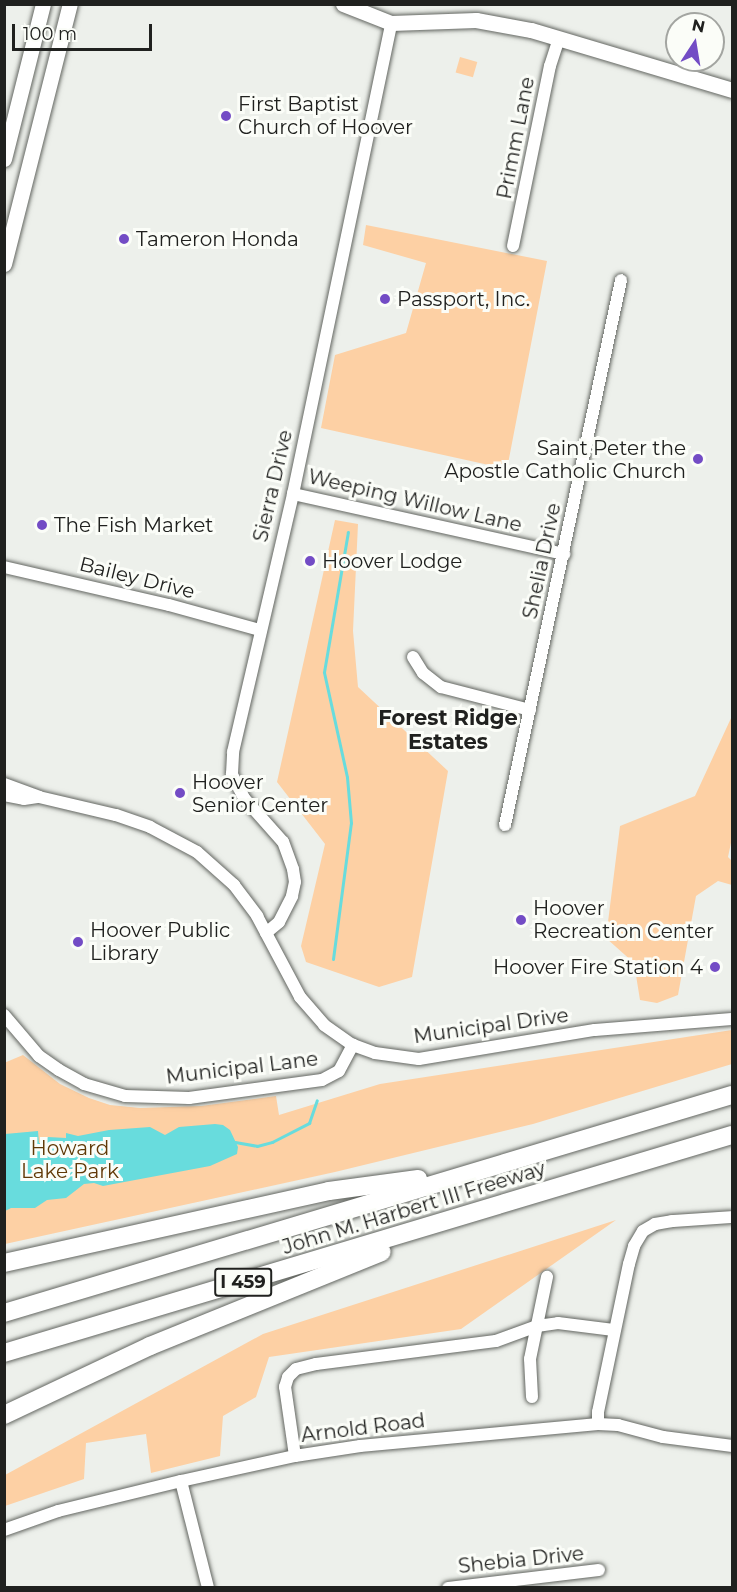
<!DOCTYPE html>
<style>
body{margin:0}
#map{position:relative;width:737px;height:1592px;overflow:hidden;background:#edf0eb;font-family:Montserrat,sans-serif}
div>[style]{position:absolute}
.green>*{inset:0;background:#fdd0a4;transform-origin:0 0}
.water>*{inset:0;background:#68dcdd}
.stream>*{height:3px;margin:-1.5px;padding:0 1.5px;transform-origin:1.5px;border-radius:1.5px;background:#68dcdd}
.roads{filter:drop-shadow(0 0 2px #636661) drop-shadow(0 0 2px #636661)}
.minor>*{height:12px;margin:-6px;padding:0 6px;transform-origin:6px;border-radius:6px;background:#fff}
.major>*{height:15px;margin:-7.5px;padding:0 7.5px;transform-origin:7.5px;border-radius:7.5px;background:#fff}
.highway>*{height:18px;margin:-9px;padding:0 9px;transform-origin:9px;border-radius:9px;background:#fff}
.dots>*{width:16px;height:16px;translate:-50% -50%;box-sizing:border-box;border:3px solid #fbfdf8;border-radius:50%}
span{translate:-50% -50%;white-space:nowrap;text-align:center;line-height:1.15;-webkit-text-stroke:6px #fbfdf8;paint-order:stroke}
.shield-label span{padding:2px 4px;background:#fbfdf8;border:2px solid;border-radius:4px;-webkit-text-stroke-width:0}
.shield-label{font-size:18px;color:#20211f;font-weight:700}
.poi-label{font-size:20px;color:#20211f}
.left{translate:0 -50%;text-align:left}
.right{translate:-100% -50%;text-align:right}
.street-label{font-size:20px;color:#20211f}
.park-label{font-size:20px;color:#603907}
.neighbourhood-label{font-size:21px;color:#20211f;font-weight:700}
.frame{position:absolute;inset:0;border:6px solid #20211f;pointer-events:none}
.north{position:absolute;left:665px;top:12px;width:60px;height:60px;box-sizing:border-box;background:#fbfdf8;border:2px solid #a3a5a1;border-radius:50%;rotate:12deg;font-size:16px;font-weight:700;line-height:24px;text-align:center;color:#20211f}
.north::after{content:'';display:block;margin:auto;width:21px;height:27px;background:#734cc5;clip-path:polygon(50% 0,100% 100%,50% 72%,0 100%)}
.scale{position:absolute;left:12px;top:24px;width:140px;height:27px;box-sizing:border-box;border:3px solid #20211f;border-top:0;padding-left:8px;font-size:18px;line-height:21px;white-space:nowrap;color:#20211f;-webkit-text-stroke:4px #fbfdf8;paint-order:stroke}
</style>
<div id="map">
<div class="green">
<i style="left:460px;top:57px;width:18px;height:16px;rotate:16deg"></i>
<i style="clip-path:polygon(366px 225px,547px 261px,507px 469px,321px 428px,335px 355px,406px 333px,426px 263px,363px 245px)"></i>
<i style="clip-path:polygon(335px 520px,358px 524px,353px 631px,358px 687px,448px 771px,412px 977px,379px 987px,306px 962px,301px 946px,325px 844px,277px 782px)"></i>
<i style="clip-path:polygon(732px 716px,732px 838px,728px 857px,732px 861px,732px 885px,718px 881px,696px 896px,678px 995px,657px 1003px,640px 1000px,634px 963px,606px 938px,620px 826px,695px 796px)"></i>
<i style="clip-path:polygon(732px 1030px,732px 1064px,533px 1124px,335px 1172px,5px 1244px,4px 1063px,23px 1055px,60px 1084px,89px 1098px,110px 1105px,140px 1108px,201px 1106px,276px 1096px,279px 1115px,380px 1084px)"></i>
<i style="clip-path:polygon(616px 1220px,461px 1329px,269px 1357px,256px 1397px,223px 1416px,220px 1456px,151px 1473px,146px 1434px,86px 1443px,84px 1479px,5px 1506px,5px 1475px,263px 1334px)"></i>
</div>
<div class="water">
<i style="clip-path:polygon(215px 1124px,223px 1125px,230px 1130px,238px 1147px,237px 1154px,210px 1166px,103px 1186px,94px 1183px,84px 1184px,66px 1198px,47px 1200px,35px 1208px,11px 1208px,5px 1211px,5px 1134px,38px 1131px,39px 1143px,42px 1143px,48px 1137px,66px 1138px,66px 1133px,78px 1136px,109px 1130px,150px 1127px,165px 1135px,179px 1127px)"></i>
</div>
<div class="stream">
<i style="left:333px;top:959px;width:137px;rotate:-82.5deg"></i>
<i style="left:351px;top:823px;width:46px;rotate:-95deg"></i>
<i style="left:347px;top:777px;width:107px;rotate:-102.4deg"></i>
<i style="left:324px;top:672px;width:142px;rotate:-80.3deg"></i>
<i style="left:235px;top:1142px;width:22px;rotate:10deg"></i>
<i style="left:257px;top:1146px;width:16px;rotate:-15deg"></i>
<i style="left:272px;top:1142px;width:42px;rotate:-27.2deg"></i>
<i style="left:309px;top:1123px;width:24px;rotate:-71deg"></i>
</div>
<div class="roads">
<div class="minor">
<i style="left:513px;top:246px;width:184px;rotate:-78.4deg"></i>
<i style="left:550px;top:66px;width:28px;rotate:-72deg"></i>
<i style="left:293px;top:494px;width:278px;rotate:12.5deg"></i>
<i style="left:4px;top:567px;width:169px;rotate:13deg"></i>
<i style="left:169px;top:605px;width:94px;rotate:15.4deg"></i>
<i style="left:413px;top:657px;width:19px;rotate:58deg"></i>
<i style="left:423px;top:673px;width:23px;rotate:38deg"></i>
<i style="left:441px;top:687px;width:92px;rotate:14.5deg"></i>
<i style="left:4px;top:784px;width:37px;rotate:20deg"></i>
<i style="left:39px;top:797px;width:79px;rotate:13.2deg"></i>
<i style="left:116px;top:815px;width:36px;rotate:19deg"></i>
<i style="left:150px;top:827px;width:53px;rotate:28deg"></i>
<i style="left:197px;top:852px;width:50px;rotate:41.7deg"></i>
<i style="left:234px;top:885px;width:39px;rotate:53deg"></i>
<i style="left:257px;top:916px;width:92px;rotate:62deg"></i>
<i style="left:300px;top:997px;width:37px;rotate:49deg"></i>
<i style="left:324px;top:1025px;width:35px;rotate:35deg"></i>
<i style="left:353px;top:1045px;width:23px;rotate:20deg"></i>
<i style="left:375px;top:1053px;width:44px;rotate:7.8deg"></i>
<i style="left:419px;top:1059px;width:178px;rotate:-9.4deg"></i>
<i style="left:595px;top:1030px;width:137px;rotate:-4.6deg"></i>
<i style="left:4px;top:795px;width:20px;rotate:11deg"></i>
<i style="left:24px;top:799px;width:15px;rotate:-8deg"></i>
<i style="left:505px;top:825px;width:557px;rotate:-77.98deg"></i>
<i style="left:266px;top:933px;width:17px;rotate:-40deg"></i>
<i style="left:279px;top:922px;width:29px;rotate:-63deg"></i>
<i style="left:292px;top:896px;width:14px;rotate:-78deg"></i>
<i style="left:295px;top:882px;width:13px;rotate:-99deg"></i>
<i style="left:293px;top:869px;width:29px;rotate:-110deg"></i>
<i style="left:283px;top:842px;width:59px;rotate:-131.6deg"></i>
<i style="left:244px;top:798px;width:27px;rotate:-117deg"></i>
<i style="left:232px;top:774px;width:22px;rotate:-87deg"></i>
<i style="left:233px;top:752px;width:265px;rotate:-76.9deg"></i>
<i style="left:293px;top:494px;width:481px;rotate:-78.2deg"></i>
<i style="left:4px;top:1015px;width:54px;rotate:49.5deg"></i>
<i style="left:39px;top:1056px;width:24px;rotate:35deg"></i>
<i style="left:59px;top:1070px;width:29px;rotate:29deg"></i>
<i style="left:84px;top:1084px;width:43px;rotate:16.3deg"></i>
<i style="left:125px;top:1096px;width:64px;rotate:1.8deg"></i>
<i style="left:189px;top:1098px;width:134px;rotate:-7.7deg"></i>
<i style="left:322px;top:1080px;width:19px;rotate:-28deg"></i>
<i style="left:339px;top:1071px;width:30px;rotate:-62deg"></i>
<i style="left:532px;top:1397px;width:38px;rotate:-93deg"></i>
<i style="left:530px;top:1359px;width:84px;rotate:-78.3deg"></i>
<i style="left:598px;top:1424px;width:12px;rotate:-90deg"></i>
<i style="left:598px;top:1412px;width:151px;rotate:-78.2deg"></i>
<i style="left:629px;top:1264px;width:19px;rotate:-74deg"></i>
<i style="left:634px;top:1246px;width:17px;rotate:-59deg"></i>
<i style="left:643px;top:1231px;width:14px;rotate:-30deg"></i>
<i style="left:655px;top:1224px;width:17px;rotate:-10deg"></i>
<i style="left:672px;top:1221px;width:60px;rotate:-3.8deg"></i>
<i style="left:295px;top:1456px;width:70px;rotate:-98.2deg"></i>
<i style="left:285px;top:1387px;width:10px;rotate:-73deg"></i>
<i style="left:288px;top:1377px;width:11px;rotate:-45deg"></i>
<i style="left:296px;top:1369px;width:21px;rotate:-14deg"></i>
<i style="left:316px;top:1364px;width:181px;rotate:-7.3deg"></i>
<i style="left:496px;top:1341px;width:44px;rotate:-20.1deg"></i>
<i style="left:537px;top:1326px;width:21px;rotate:-8deg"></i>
<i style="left:558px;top:1323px;width:56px;rotate:7.1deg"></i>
<i style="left:181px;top:1481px;width:110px;rotate:75.8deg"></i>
<i style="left:4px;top:1530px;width:57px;rotate:-19.4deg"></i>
<i style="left:58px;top:1511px;width:127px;rotate:-13.7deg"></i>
<i style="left:181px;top:1481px;width:117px;rotate:-12.4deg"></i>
<i style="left:295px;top:1456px;width:66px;rotate:-8.7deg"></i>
<i style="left:360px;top:1446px;width:239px;rotate:-5.3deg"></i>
<i style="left:598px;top:1424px;width:20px;rotate:3deg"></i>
<i style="left:618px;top:1425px;width:47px;rotate:14.9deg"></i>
<i style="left:663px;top:1437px;width:70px;rotate:7.4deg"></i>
<i style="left:448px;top:1588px;width:152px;rotate:-6.8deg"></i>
</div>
<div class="major">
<i style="left:343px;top:4px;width:52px;rotate:21.6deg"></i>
<i style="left:391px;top:23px;width:85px;rotate:-2deg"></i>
<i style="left:476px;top:20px;width:56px;rotate:10.3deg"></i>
<i style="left:531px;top:30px;width:210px;rotate:16.6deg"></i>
<i style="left:4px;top:159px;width:160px;rotate:-75.9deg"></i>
<i style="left:4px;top:264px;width:268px;rotate:-75.8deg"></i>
</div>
<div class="highway">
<i style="left:4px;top:1263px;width:333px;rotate:-12.5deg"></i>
<i style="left:329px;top:1191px;width:90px;rotate:-7.7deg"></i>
<i style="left:4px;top:1313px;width:760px;rotate:-16.67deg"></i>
<i style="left:4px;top:1353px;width:760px;rotate:-16.67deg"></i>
<i style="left:4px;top:1415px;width:161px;rotate:-25.3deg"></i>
<i style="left:150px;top:1346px;width:250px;rotate:-22.1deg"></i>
</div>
</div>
<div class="dots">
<i style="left:226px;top:116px;background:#734cc5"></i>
<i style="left:124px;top:239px;background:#734cc5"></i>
<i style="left:385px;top:299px;background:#734cc5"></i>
<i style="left:698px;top:459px;background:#734cc5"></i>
<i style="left:42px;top:525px;background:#734cc5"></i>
<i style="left:310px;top:561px;background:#734cc5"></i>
<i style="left:180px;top:793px;background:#734cc5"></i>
<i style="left:521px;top:920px;background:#734cc5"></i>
<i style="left:78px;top:942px;background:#734cc5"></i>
<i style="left:715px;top:967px;background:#734cc5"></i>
</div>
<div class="shield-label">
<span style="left:243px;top:1282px">I 459</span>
</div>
<div class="poi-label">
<span class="left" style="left:238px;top:116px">First Baptist<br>Church of Hoover</span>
<span class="left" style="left:136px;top:239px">Tameron Honda</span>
<span class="left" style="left:397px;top:299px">Passport, Inc.</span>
<span class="right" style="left:686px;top:460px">Saint Peter the<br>Apostle Catholic Church</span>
<span class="left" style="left:54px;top:525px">The Fish Market</span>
<span class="left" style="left:322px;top:561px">Hoover Lodge</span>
<span class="left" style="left:192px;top:794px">Hoover<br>Senior Center</span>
<span class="left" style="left:533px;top:920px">Hoover<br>Recreation Center</span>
<span class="left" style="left:90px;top:942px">Hoover Public<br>Library</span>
<span class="right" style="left:703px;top:967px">Hoover Fire Station 4</span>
</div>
<div class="street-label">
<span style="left:516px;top:138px;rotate:-79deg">Primm Lane</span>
<span style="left:273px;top:486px;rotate:-77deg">Sierra Drive</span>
<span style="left:415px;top:501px;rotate:13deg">Weeping Willow Lane</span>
<span style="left:542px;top:561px;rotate:-78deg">Shelia Drive</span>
<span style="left:137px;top:578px;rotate:14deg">Bailey Drive</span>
<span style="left:491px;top:1026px;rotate:-8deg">Municipal Drive</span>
<span style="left:242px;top:1068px;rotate:-7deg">Municipal Lane</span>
<span style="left:414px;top:1208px;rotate:-17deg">John M. Harbert III Freeway</span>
<span style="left:363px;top:1428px;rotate:-7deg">Arnold Road</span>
<span style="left:521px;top:1560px;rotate:-6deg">Shebia Drive</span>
</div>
<div class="park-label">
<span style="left:70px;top:1160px">Howard<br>Lake Park</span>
</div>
<div class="neighbourhood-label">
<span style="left:448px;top:730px">Forest Ridge<br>Estates</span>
</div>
<div class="frame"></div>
<div class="north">N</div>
<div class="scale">100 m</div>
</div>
